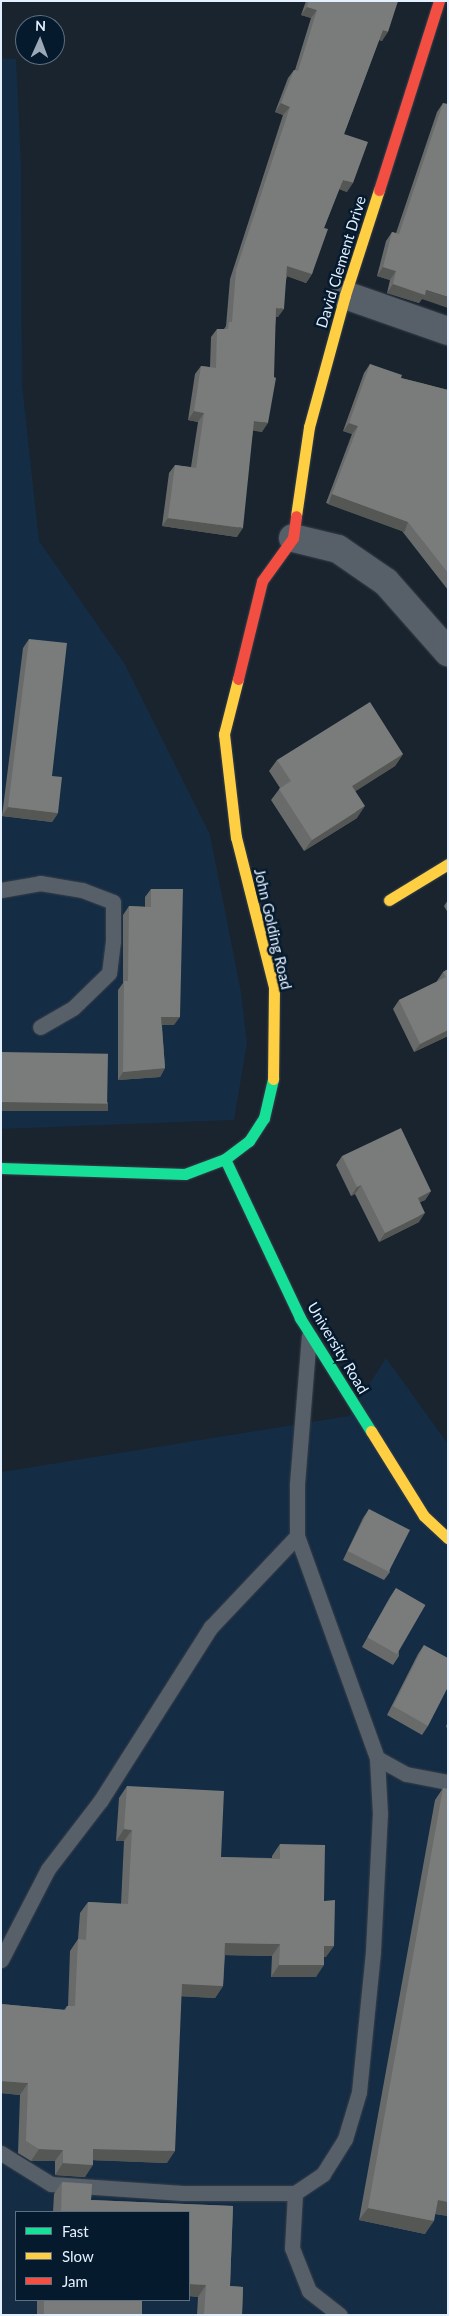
<!DOCTYPE html>
<style>
body{margin:0}
#map{position:relative;width:449px;height:2316px;overflow:hidden;background:#19242f;font-family:Lato,sans-serif}
div>[style]{position:absolute}
.built>*{inset:0;background:#142c44}
.roads{filter:drop-shadow(0 0 1px #373f49) drop-shadow(0 0 1px #373f49)}
.lane>*{height:15px;margin:-7.5px;padding:0 7.5px;transform-origin:7.5px;border-radius:7.5px;background:#576069}
.street>*{height:28px;margin:-14px;padding:0 14px;transform-origin:14px;border-radius:14px;background:#576069}
.fast>*{height:11px;margin:-5.5px;padding:0 5.5px;transform-origin:5.5px;border-radius:5.5px;background:#16e098}
.slow>*{height:11px;margin:-5.5px;padding:0 5.5px;transform-origin:5.5px;border-radius:5.5px;background:#ffcf43}
.jam>*{height:11px;margin:-5.5px;padding:0 5.5px;transform-origin:5.5px;border-radius:5.5px;background:#f24e42}
.wall>*{inset:0;background:#686b69;transform-origin:0 0}
.shaded-wall>*{inset:0;background:#555755;transform-origin:0 0}
.building>*{inset:0;background:#797c7a;transform-origin:0 0}
span{translate:-50% -50%;white-space:nowrap;text-align:center;line-height:1.15;-webkit-text-stroke:5px #061a2e;paint-order:stroke}
.street-label{font-size:15px;color:#e3f0ff}
.frame{position:absolute;inset:0;border:2px solid #e3f0ff;pointer-events:none}
.legend{position:absolute;left:15px;top:2211px;width:175px;height:90px;box-sizing:border-box;background:#061a2e;border:1px solid #5e7082;margin:0;padding:6px 9px;list-style:none;font-size:15px;color:#e3f0ff}
.legend li{display:flex;align-items:center;gap:10px;height:25px}
.legend b{width:25px;border:1px solid #5e7082}
.north{position:absolute;left:15px;top:15px;width:50px;height:50px;box-sizing:border-box;background:#061a2e;border:1px solid #5e7082;border-radius:50%;rotate:2deg;font-size:14px;font-weight:700;line-height:20px;text-align:center;color:#e3f0ff}
.north::after{content:'';display:block;margin:auto;width:18px;height:22px;background:#9ca9b6;clip-path:polygon(50% 0,100% 100%,50% 72%,0 100%)}
</style>
<div id="map">
<div class="built">
<i style="clip-path:polygon(1px 58px,16px 59px,21px 165px,22px 384px,39px 541px,124px 663px,210px 835px,241px 992px,247px 1043px,234px 1120px,1px 1129px)"></i>
<i style="clip-path:polygon(evenodd,386px 1358px,448px 1444px,448px 2315px,1px 2315px,1px 1472px,349px 1416px,386px 1358px,16px 2212px,189px 2212px,189px 2300px,16px 2300px,16px 2212px)"></i>
</div>
<div class="roads">
<div class="lane">
<i style="left:1px;top:890px;width:40px;rotate:-10deg"></i>
<i style="left:40px;top:883px;width:43px;rotate:9.5deg"></i>
<i style="left:82px;top:890px;width:33px;rotate:21deg"></i>
<i style="left:113px;top:902px;width:39px;rotate:90deg"></i>
<i style="left:113px;top:941px;width:32px;rotate:97deg"></i>
<i style="left:109px;top:973px;width:50px;rotate:135.8deg"></i>
<i style="left:73px;top:1008px;width:38px;rotate:150deg"></i>
<i style="left:377px;top:1758px;width:33px;rotate:29deg"></i>
<i style="left:406px;top:1774px;width:43px;rotate:10.8deg"></i>
<i style="left:1px;top:1960px;width:102px;rotate:-62.7deg"></i>
<i style="left:48px;top:1869px;width:87px;rotate:-52.5deg"></i>
<i style="left:101px;top:1800px;width:205px;rotate:-57.6deg"></i>
<i style="left:211px;top:1627px;width:125px;rotate:-46.6deg"></i>
<i style="left:1px;top:2153px;width:59px;rotate:31.8deg"></i>
<i style="left:51px;top:2184px;width:132px;rotate:3.9deg"></i>
<i style="left:183px;top:2193px;width:112px"></i>
<i style="left:295px;top:2193px;width:34px;rotate:-34deg"></i>
<i style="left:323px;top:2174px;width:41px;rotate:-57.8deg"></i>
<i style="left:345px;top:2139px;width:49px;rotate:-73.4deg"></i>
<i style="left:359px;top:2092px;width:142px;rotate:-84.3deg"></i>
<i style="left:373px;top:1951px;width:137px;rotate:-87.1deg"></i>
<i style="left:380px;top:1814px;width:56px;rotate:-93.1deg"></i>
<i style="left:377px;top:1758px;width:236px;rotate:-109.8deg"></i>
<i style="left:297px;top:1536px;width:52px;rotate:-90deg"></i>
<i style="left:297px;top:1484px;width:148px;rotate:-85.4deg"></i>
<i style="left:295px;top:2193px;width:55px;rotate:93.1deg"></i>
<i style="left:292px;top:2248px;width:46px;rotate:68.4deg"></i>
<i style="left:309px;top:2291px;width:39px;rotate:38deg"></i>
</div>
<div class="street">
<i style="left:345px;top:295px;width:109px;rotate:19.3deg"></i>
<i style="left:293px;top:538px;width:46px;rotate:13.7deg"></i>
<i style="left:338px;top:549px;width:58px;rotate:34.5deg"></i>
<i style="left:386px;top:582px;width:94px;rotate:48.5deg"></i>
</div>
<div class="fast">
<i style="left:225px;top:1159px;width:176px;rotate:64.7deg"></i>
<i style="left:300px;top:1318px;width:133px;rotate:57.9deg"></i>
<i style="left:1px;top:1168px;width:184px;rotate:1.9deg"></i>
<i style="left:185px;top:1174px;width:43px;rotate:-20.6deg"></i>
<i style="left:225px;top:1159px;width:30px;rotate:-37deg"></i>
<i style="left:249px;top:1141px;width:27px;rotate:-57deg"></i>
<i style="left:264px;top:1118px;width:40px;rotate:-77deg"></i>
</div>
<div class="slow">
<i style="left:296px;top:516px;width:90px;rotate:-81.7deg"></i>
<i style="left:309px;top:427px;width:137px;rotate:-74.7deg"></i>
<i style="left:345px;top:295px;width:110px;rotate:-72.1deg"></i>
<i style="left:238px;top:679px;width:57px;rotate:104.3deg"></i>
<i style="left:224px;top:734px;width:104px;rotate:83.4deg"></i>
<i style="left:236px;top:837px;width:155px;rotate:75.8deg"></i>
<i style="left:274px;top:987px;width:92px;rotate:90.6deg"></i>
<i style="left:389px;top:900px;width:69px;rotate:-31.4deg"></i>
<i style="left:371px;top:1431px;width:100px;rotate:58.1deg"></i>
<i style="left:424px;top:1516px;width:33px;rotate:43deg"></i>
</div>
<div class="jam">
<i style="left:379px;top:190px;width:198px;rotate:-72.4deg"></i>
<i style="left:238px;top:679px;width:101px;rotate:-76.2deg"></i>
<i style="left:262px;top:581px;width:53px;rotate:-54.2deg"></i>
<i style="left:293px;top:538px;width:22px;rotate:-82deg"></i>
</div>
</div>
<div class="wall">
<i style="clip-path:polygon(306px 1px,398px 1px,382px 41px,379px 40px,344px 134px,347px 192px,339px 189px,324px 228px,312px 274px,306px 283px,287px 276px,278px 317px,276px 317px,262px 432px,253px 430px,237px 537px,162px 526px,169px 473px,175px 465px,191px 467px,198px 422px,188px 420px,195px 374px,201px 366px,210px 367px,211px 337px,217px 329px,224px 329px,226px 326px,230px 279px,283px 115px,275px 112px,288px 78px,294px 70px,295px 70px,311px 18px,301px 15px)"></i>
<i style="clip-path:polygon(443px 103px,422px 299px,419px 303px,387px 293px,390px 280px,377px 276px,386px 241px,392px 232px,396px 233px,437px 112px)"></i>
<i style="clip-path:polygon(370px 364px,401px 378px,448px 390px,448px 590px,402px 531px,326px 503px,352px 434px,343px 431px,364px 373px)"></i>
<i style="clip-path:polygon(29px 639px,52px 776px,58px 813px,52px 822px,2px 816px,23px 648px)"></i>
<i style="clip-path:polygon(403px 754px,395px 766px,355px 791px,357px 818px,304px 851px,271px 800px,280px 788px,269px 771px,277px 760px)"></i>
<i style="clip-path:polygon(151px 889px,174px 1025px,162px 1025px,165px 1068px,160px 1077px,118px 1080px,118px 990px,123px 983px,123px 915px,129px 906px,145px 907px,145px 897px)"></i>
<i style="clip-path:polygon(448px 900px,448px 913px,444px 906px)"></i>
<i style="clip-path:polygon(448px 969px,448px 1036px,414px 1052px,393px 1009px,399px 1000px,437px 982px,437px 981px,443px 972px)"></i>
<i style="clip-path:polygon(342px 1156px,431px 1191px,425px 1200px,420px 1202px,419px 1222px,379px 1242px,355px 1194px,351px 1196px,336px 1165px)"></i>
<i style="clip-path:polygon(369px 1509px,390px 1572px,384px 1580px,343px 1560px,363px 1518px)"></i>
<i style="clip-path:polygon(396px 1588px,399px 1656px,393px 1665px,362px 1647px,390px 1597px)"></i>
<i style="clip-path:polygon(424px 1645px,428px 1726px,422px 1735px,387px 1715px,418px 1654px)"></i>
<i style="clip-path:polygon(448px 1722px,448px 1731px,446px 1726px)"></i>
<i style="clip-path:polygon(127px 1786px,221px 1857px,272px 1858px,272px 1856px,280px 1844px,324px 1901px,326px 1957px,324px 1957px,316px 1977px,271px 1977px,272px 1956px,225px 1955px,223px 1986px,215px 1998px,181px 1996px,167px 2163px,93px 2160px,85px 2177px,55px 2175px,55px 2161px,31px 2161px,18px 2153px,20px 2095px,1px 2093px,1px 2004px,64px 2010px,67px 2006px,68px 2006px,70px 1951px,78px 1939px,80px 1913px,88px 1902px,121px 1904px,124px 1841px,116px 1841px,119px 1798px)"></i>
<i style="clip-path:polygon(443px 1788px,448px 1789px,448px 2216px,435px 2214px,425px 2234px,359px 2220px,435px 1800px)"></i>
<i style="clip-path:polygon(62px 2182px,92px 2184px,91px 2200px,233px 2206px,230px 2286px,243px 2287px,242px 2315px,197px 2315px,198px 2297px,189px 2296px,189px 2212px,53px 2212px,54px 2194px)"></i>
<i style="left:37px;top:2300px;width:105px;height:15px"></i>
</div>
<div class="shaded-wall">
<i style="clip-path:polygon(307px 7px,317px 10px,311px 18px,301px 15px)"></i>
<i style="clip-path:polygon(383px 30px,388px 32px,382px 41px,377px 39px)"></i>
<i style="clip-path:polygon(281px 103px,290px 107px,283px 115px,275px 112px)"></i>
<i style="clip-path:polygon(343px 180px,353px 183px,347px 192px,337px 188px)"></i>
<i style="clip-path:polygon(287px 266px,312px 274px,306px 283px,281px 274px)"></i>
<i style="clip-path:polygon(383px 267px,396px 271px,390px 280px,377px 276px)"></i>
<i style="clip-path:polygon(393px 284px,426px 290px,448px 297px,448px 308px,422px 299px,419px 303px,387px 293px)"></i>
<i style="clip-path:polygon(276px 308px,284px 309px,278px 317px,270px 317px)"></i>
<i style="clip-path:polygon(194px 411px,204px 413px,198px 422px,188px 420px)"></i>
<i style="clip-path:polygon(254px 421px,268px 423px,262px 432px,248px 430px)"></i>
<i style="clip-path:polygon(349px 423px,358px 426px,352px 434px,343px 431px)"></i>
<i style="left:332px;top:494px;width:81px;height:11px;rotate:20deg"></i>
<i style="clip-path:polygon(168px 518px,243px 528px,237px 537px,162px 526px)"></i>
<i style="clip-path:polygon(403px 754px,395px 766px,345px 798px,352px 786px)"></i>
<i style="clip-path:polygon(365px 806px,357px 818px,304px 851px,312px 840px)"></i>
<i style="clip-path:polygon(8px 807px,58px 813px,52px 822px,2px 816px)"></i>
<i style="clip-path:polygon(161px 1017px,180px 1017px,174px 1025px,156px 1025px)"></i>
<i style="clip-path:polygon(448px 1030px,448px 1036px,414px 1052px,420px 1044px)"></i>
<i style="clip-path:polygon(165px 1068px,160px 1077px,118px 1080px,123px 1072px)"></i>
<i style="left:1px;top:1102px;width:107px;height:9px"></i>
<i style="clip-path:polygon(361px 1185px,355px 1194px,351px 1196px,357px 1187px)"></i>
<i style="clip-path:polygon(431px 1191px,425px 1200px,412px 1206px,418px 1198px)"></i>
<i style="clip-path:polygon(425px 1213px,419px 1222px,379px 1242px,385px 1233px)"></i>
<i style="clip-path:polygon(124px 1829px,132px 1830px,124px 1841px,116px 1841px)"></i>
<i style="clip-path:polygon(225px 1943px,280px 1944px,272px 1956px,217px 1955px)"></i>
<i style="clip-path:polygon(324px 1946px,334px 1946px,326px 1957px,316px 1957px)"></i>
<i style="clip-path:polygon(279px 1965px,324px 1965px,316px 1977px,271px 1977px)"></i>
<i style="clip-path:polygon(182px 1984px,223px 1986px,215px 1998px,173px 1996px)"></i>
<i style="clip-path:polygon(1px 2081px,28px 2083px,20px 2095px,1px 2093px)"></i>
<i style="clip-path:polygon(39px 2149px,63px 2150px,55px 2161px,31px 2161px)"></i>
<i style="clip-path:polygon(93px 2149px,175px 2151px,167px 2163px,85px 2160px)"></i>
<i style="clip-path:polygon(63px 2163px,93px 2165px,85px 2177px,55px 2175px)"></i>
<i style="clip-path:polygon(438px 2200px,448px 2202px,448px 2216px,429px 2213px)"></i>
<i style="clip-path:polygon(368px 2208px,434px 2221px,425px 2234px,359px 2220px)"></i>
<i style="clip-path:polygon(189px 2284px,206px 2285px,198px 2297px,189px 2296px)"></i>
</div>
<div class="building">
<i style="clip-path:polygon(309px 1px,398px 1px,388px 32px,383px 30px,344px 134px,368px 142px,353px 183px,343px 180px,324px 228px,328px 229px,312px 274px,287px 266px,284px 309px,276px 308px,274px 377px,276px 378px,268px 423px,254px 421px,243px 528px,168px 518px,175px 465px,196px 468px,204px 413px,194px 411px,201px 366px,216px 368px,217px 329px,228px 329px,229px 322px,232px 322px,236px 270px,290px 107px,281px 103px,294px 70px,298px 71px,317px 10px,307px 7px)"></i>
<i style="clip-path:polygon(443px 103px,448px 104px,448px 297px,426px 290px,425px 295px,393px 284px,396px 271px,383px 267px,392px 232px,399px 234px)"></i>
<i style="clip-path:polygon(370px 364px,402px 375px,401px 378px,448px 390px,448px 573px,408px 522px,332px 494px,358px 426px,349px 423px)"></i>
<i style="clip-path:polygon(29px 639px,67px 643px,52px 776px,62px 777px,58px 813px,8px 807px)"></i>
<i style="clip-path:polygon(370px 702px,403px 754px,352px 786px,365px 806px,312px 840px,279px 789px,291px 781px,277px 760px)"></i>
<i style="clip-path:polygon(151px 889px,183px 889px,180px 1017px,161px 1017px,165px 1068px,123px 1072px,124px 981px,128px 981px,129px 906px,151px 907px)"></i>
<i style="clip-path:polygon(448px 969px,448px 1030px,420px 1044px,399px 1000px,446px 977px,443px 972px)"></i>
<i style="left:1px;top:1052px;width:107px;height:50px;rotate:1deg"></i>
<i style="clip-path:polygon(401px 1128px,431px 1191px,418px 1198px,425px 1213px,385px 1233px,361px 1185px,357px 1187px,342px 1156px)"></i>
<i style="left:369px;top:1509px;width:46px;height:47px;rotate:27deg"></i>
<i style="left:396px;top:1588px;width:34px;height:57px;rotate:30deg"></i>
<i style="clip-path:polygon(424px 1645px,448px 1658px,448px 1687px,428px 1726px,393px 1706px)"></i>
<i style="clip-path:polygon(127px 1786px,224px 1791px,221px 1857px,280px 1859px,280px 1844px,325px 1845px,324px 1901px,335px 1900px,334px 1946px,324px 1946px,324px 1965px,279px 1965px,280px 1944px,225px 1943px,223px 1986px,182px 1984px,175px 2151px,93px 2149px,93px 2165px,63px 2163px,63px 2150px,39px 2149px,26px 2141px,28px 2083px,1px 2081px,1px 2004px,66px 2010px,67px 2006px,75px 2006px,78px 1939px,86px 1940px,88px 1902px,128px 1904px,132px 1830px,124px 1829px)"></i>
<i style="clip-path:polygon(443px 1788px,448px 1789px,448px 2202px,438px 2200px,434px 2221px,368px 2208px)"></i>
<i style="clip-path:polygon(62px 2182px,92px 2184px,91px 2200px,233px 2206px,230px 2286px,243px 2287px,242px 2315px,204px 2315px,206px 2285px,189px 2284px,189px 2212px,61px 2212px)"></i>
<i style="left:44px;top:2300px;width:98px;height:15px"></i>
</div>
<div class="street-label">
<span style="left:341px;top:262px;rotate:-73deg">David Clement Drive</span>
<span style="left:273px;top:929px;rotate:77deg">John Golding Road</span>
<span style="left:338px;top:1348px;rotate:59deg">University Road</span>
</div>
<div class="frame"></div>
<ul class="legend">
<li><b style="height:6px;background:#16e098"></b>Fast</li>
<li><b style="height:6px;background:#ffcf43"></b>Slow</li>
<li><b style="height:6px;background:#f24e42"></b>Jam</li>
</ul>
<div class="north">N</div>
</div>
